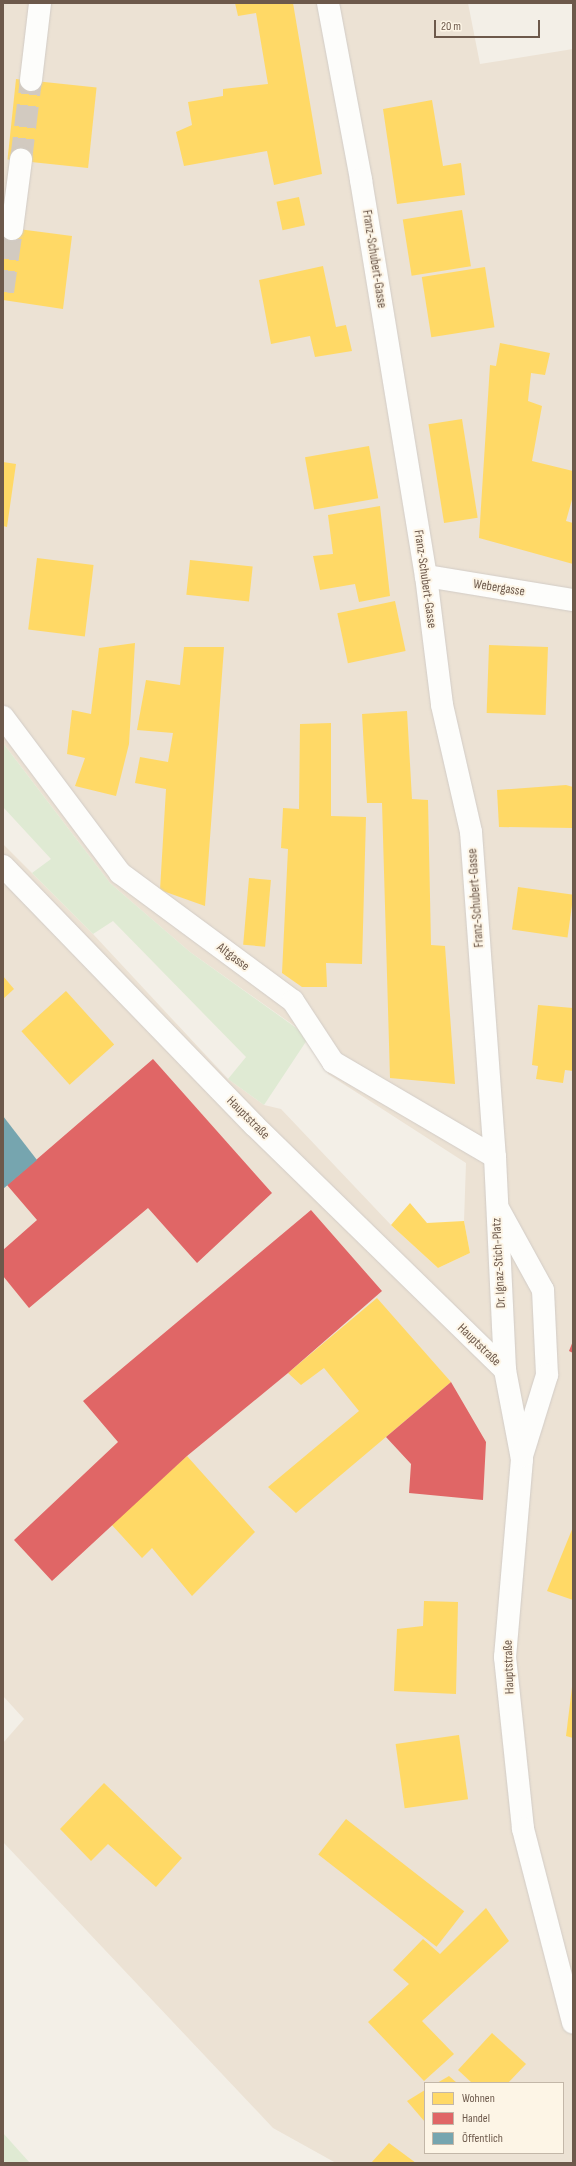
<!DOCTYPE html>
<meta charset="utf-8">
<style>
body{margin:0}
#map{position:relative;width:576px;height:2166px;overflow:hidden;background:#f3efe7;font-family:"Sofia Sans Condensed",sans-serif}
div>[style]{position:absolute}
.residential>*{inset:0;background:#ece2d4}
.green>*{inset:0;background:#dfead3}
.homes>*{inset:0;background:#ffd966;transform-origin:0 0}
.shops>*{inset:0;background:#e06666}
.public>*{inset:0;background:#76a5af}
.minor-tunnel>*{height:22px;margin-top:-11px;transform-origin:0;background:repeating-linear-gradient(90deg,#d2cac0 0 22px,transparent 0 33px)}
.roads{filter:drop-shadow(0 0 1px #d2ccc6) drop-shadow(0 0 1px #d2ccc6)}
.minor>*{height:22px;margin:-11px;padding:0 11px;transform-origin:11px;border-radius:11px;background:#fdfdfb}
span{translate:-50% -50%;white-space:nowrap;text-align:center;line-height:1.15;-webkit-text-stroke:4px #fdf5e6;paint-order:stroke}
.street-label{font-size:13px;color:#6d594b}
.frame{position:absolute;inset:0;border:4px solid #6d594b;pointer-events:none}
.legend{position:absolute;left:424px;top:2082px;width:140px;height:72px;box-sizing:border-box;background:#fdf5e6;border:1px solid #c3b7a8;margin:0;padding:5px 7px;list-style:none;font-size:12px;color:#6d594b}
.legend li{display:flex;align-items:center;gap:8px;height:20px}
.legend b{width:20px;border:1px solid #c3b7a8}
.scale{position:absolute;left:434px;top:20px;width:106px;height:18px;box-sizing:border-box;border:2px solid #6d594b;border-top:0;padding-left:5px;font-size:12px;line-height:14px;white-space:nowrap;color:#6d594b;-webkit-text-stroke:3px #fdf5e6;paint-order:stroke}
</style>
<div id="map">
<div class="residential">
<i style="clip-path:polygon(evenodd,3px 3px,468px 3px,480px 64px,573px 49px,573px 2163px,336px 2163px,273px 2128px,3px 1842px,3px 1743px,24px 1719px,3px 1696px,3px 844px,93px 934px,228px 1079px,264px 1105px,281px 1109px,391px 1225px,438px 1268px,470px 1253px,464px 1221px,466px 1163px,328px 1074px,320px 1044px,190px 952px,110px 883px,3px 743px,3px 3px,425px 2083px,563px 2083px,563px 2153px,425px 2153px,425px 2083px)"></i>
</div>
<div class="green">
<i style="clip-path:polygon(3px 743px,110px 883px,190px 952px,309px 1037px,264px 1105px,228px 1079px,246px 1057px,113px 921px,93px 934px,32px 873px,51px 859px,3px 807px)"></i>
<i style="clip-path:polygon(3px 2133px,30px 2163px,3px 2163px)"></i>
</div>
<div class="homes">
<i style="clip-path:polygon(235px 3px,293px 3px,322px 174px,274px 185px,267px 151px,184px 166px,176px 132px,192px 125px,188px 102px,223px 96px,223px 89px,268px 84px,256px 13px,238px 16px)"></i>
<i style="left:16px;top:79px;width:81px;height:81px;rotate:6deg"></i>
<i style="clip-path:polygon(432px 100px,443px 166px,461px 163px,465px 195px,397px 204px,383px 109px)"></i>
<i style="left:299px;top:197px;width:29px;height:23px;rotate:78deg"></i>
<i style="left:462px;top:210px;width:57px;height:60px;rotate:81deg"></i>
<i style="clip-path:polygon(3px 227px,72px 236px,63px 309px,3px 300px)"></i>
<i style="clip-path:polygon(323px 266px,336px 327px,346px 325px,352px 351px,315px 357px,310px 336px,271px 344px,259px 280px)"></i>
<i style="left:485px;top:267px;width:61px;height:64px;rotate:81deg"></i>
<i style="clip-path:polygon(500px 343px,550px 353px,545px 375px,531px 373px,528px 401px,542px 406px,532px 461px,573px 471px,573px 496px,566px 521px,573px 523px,573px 564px,479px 538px,490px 365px,496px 366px)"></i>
<i style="left:462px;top:419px;width:100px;height:34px;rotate:81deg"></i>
<i style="left:369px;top:446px;width:53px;height:65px;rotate:80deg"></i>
<i style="clip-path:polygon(3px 462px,16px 464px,7px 527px,3px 526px)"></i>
<i style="clip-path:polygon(380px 506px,390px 596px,359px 602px,355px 584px,320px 590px,313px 556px,333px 554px,328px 515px)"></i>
<i style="left:37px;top:558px;width:57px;height:72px;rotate:7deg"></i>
<i style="left:190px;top:560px;width:63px;height:35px;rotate:6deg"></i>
<i style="left:395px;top:601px;width:51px;height:59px;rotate:78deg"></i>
<i style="clip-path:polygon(135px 643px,129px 744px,116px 796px,75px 786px,85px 758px,67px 754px,72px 710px,91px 714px,99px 648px)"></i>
<i style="left:489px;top:645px;width:59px;height:68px;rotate:2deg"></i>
<i style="clip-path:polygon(184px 647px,224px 647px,205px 906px,160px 890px,166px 789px,135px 783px,140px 757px,168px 762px,173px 733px,137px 730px,146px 680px,180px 685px)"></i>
<i style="clip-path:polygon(407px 711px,412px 799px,428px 800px,431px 945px,445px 946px,455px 1084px,390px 1078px,382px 803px,367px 803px,362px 714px)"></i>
<i style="clip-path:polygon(331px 723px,331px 816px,366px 817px,362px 964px,326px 963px,327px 987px,302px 987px,282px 973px,288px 849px,281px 848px,283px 808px,299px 809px,300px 724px)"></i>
<i style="clip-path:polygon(566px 785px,573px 787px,573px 828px,499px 827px,497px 790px)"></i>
<i style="left:249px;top:878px;width:22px;height:67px;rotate:5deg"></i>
<i style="left:518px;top:887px;width:56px;height:43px;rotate:8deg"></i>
<i style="clip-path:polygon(3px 976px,14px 989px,3px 999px)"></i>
<i style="left:66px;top:991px;width:72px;height:60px;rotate:48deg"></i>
<i style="clip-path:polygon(538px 1005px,573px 1008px,573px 1071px,565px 1070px,563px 1083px,536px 1079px,538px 1066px,532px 1065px)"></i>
<i style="clip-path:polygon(410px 1203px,427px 1223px,464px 1221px,470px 1253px,438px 1268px,391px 1225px)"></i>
<i style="clip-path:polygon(377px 1298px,451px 1382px,296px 1513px,268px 1487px,359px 1411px,324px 1368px,301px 1385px,288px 1373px)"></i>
<i style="clip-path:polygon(187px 1456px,255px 1532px,192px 1596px,152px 1548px,142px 1558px,111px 1524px)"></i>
<i style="clip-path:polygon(573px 1527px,573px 1600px,547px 1591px)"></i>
<i style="clip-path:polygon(424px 1601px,458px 1602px,456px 1694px,394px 1691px,397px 1629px,423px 1626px)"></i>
<i style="clip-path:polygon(572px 1687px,573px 1687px,573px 1738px,566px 1736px)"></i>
<i style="left:459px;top:1735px;width:65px;height:64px;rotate:82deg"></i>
<i style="clip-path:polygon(104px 1783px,182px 1858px,156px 1887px,108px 1844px,91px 1861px,60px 1829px)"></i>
<i style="left:346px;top:1819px;width:150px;height:45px;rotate:38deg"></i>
<i style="clip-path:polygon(486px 1908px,509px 1941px,422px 2021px,454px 2054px,424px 2081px,368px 2022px,409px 1984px,393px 1970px,423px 1939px,440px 1954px)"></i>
<i style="clip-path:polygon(492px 2033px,526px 2064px,508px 2083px,472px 2083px,458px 2070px)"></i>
<i style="clip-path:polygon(449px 2076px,457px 2083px,437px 2083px)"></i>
<i style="clip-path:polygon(425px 2090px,425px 2122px,407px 2101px)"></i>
<i style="clip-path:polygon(389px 2143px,416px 2163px,371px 2163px)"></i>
</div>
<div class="shops">
<i style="clip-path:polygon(153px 1059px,272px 1193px,197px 1263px,148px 1208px,29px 1308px,3px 1276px,3px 1250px,37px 1220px,7px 1185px)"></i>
<i style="clip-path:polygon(311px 1210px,382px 1291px,288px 1373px,187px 1456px,52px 1581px,14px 1540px,118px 1442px,83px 1401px)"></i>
<i style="clip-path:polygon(573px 1341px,573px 1353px,569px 1351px)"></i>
<i style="clip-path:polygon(451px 1382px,486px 1442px,483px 1500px,409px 1493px,411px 1464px,386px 1437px)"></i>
</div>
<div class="public">
<i style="clip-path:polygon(3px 1116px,37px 1160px,3px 1189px)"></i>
</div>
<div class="minor-tunnel">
<i style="left:21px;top:160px;width:81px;rotate:-82.9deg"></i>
<i style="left:3px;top:292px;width:64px;rotate:-81.9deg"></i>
</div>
<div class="roads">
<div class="minor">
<i style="left:328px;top:3px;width:180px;rotate:79.4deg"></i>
<i style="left:361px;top:180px;width:401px;rotate:80.7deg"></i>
<i style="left:426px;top:576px;width:130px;rotate:82.9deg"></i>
<i style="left:442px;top:705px;width:130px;rotate:77.1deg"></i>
<i style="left:471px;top:832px;width:326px;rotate:85.8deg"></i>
<i style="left:495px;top:1157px;width:213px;rotate:87.3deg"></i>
<i style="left:505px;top:1370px;width:91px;rotate:79.2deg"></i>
<i style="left:522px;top:1459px;width:199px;rotate:94.9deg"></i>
<i style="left:505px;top:1657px;width:173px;rotate:84deg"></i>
<i style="left:523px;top:1829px;width:200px;rotate:75.5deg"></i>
<i style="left:31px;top:80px;width:78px;rotate:-83.3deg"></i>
<i style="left:12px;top:229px;width:70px;rotate:-82.6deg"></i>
<i style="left:426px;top:576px;width:149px;rotate:9.3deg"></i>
<i style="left:3px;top:717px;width:195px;rotate:53.1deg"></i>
<i style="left:120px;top:873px;width:215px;rotate:36.5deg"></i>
<i style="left:293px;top:1001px;width:73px;rotate:56.7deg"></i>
<i style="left:333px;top:1062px;width:188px;rotate:30.4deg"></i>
<i style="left:3px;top:866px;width:361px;rotate:45.9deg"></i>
<i style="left:254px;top:1125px;width:351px;rotate:44.3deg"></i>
<i style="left:499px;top:1210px;width:91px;rotate:61.2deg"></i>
<i style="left:543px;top:1290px;width:85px;rotate:87.3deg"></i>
<i style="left:547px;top:1375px;width:85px;rotate:107.2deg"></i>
</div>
</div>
<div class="street-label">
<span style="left:374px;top:259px;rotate:81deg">Franz-Schubert-Gasse</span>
<span style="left:425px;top:579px;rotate:82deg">Franz-Schubert-Gasse</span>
<span style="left:499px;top:588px;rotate:9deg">Webergasse</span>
<span style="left:476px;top:898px;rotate:-94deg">Franz-Schubert-Gasse</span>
<span style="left:233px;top:957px;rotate:37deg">Altgasse</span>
<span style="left:248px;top:1118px;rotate:45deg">Hauptstraße</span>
<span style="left:499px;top:1263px;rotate:-93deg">Dr. Ignaz-Stich-Platz</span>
<span style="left:479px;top:1345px;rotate:44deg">Hauptstraße</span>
<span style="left:509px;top:1667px;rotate:-92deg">Hauptstraße</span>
</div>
<div class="frame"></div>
<ul class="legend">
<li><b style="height:11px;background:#ffd966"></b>Wohnen</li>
<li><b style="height:11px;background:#e06666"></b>Handel</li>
<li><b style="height:11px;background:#76a5af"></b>Öffentlich</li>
</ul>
<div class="scale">20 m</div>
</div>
